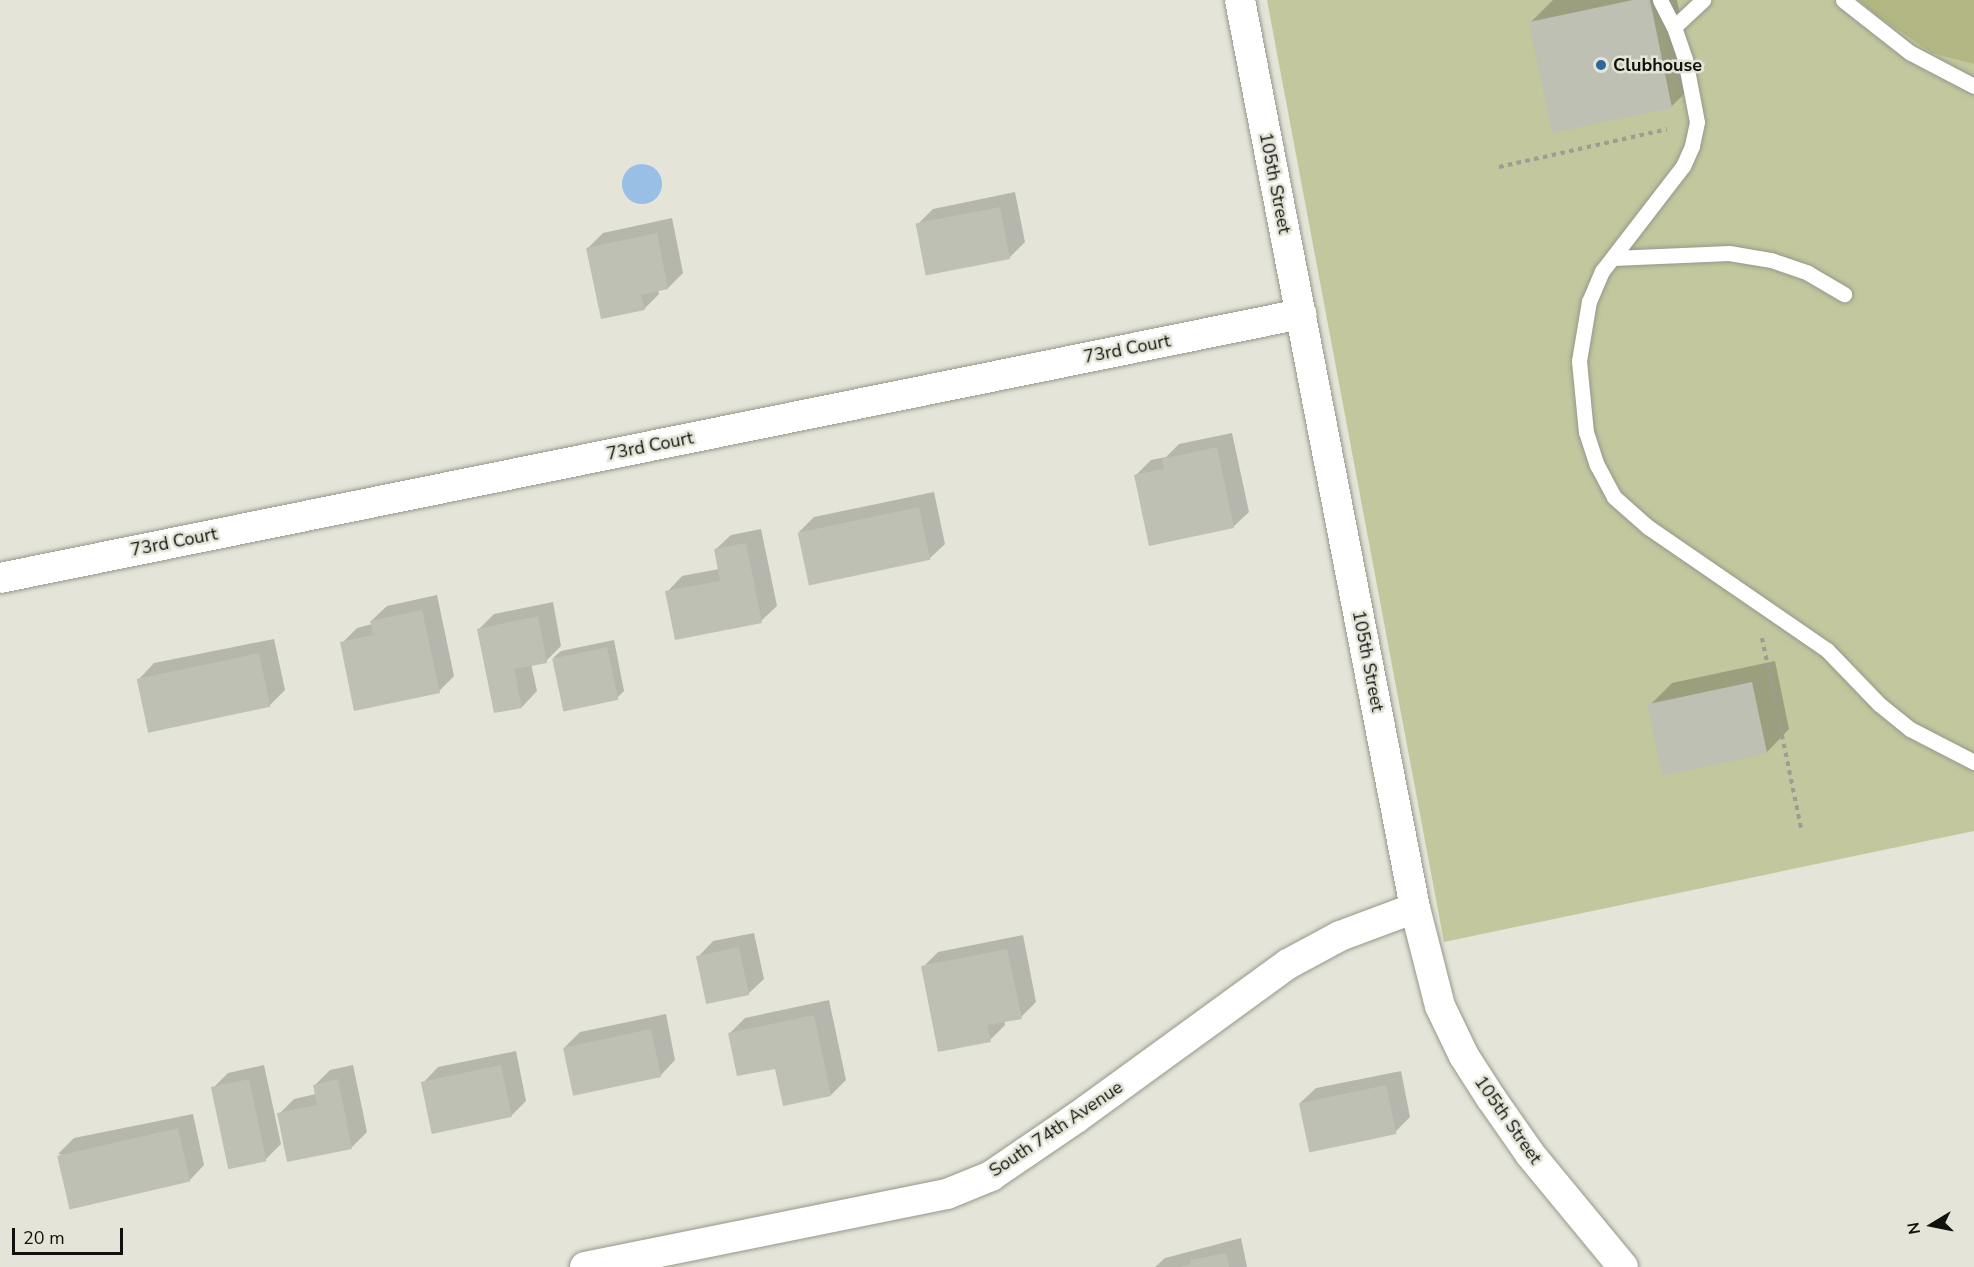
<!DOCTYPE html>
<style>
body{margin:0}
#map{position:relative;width:1974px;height:1267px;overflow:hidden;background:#e4e5d8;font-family:"Nunito Sans",sans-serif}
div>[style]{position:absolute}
.green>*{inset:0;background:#c2c79d}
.forest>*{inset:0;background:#b2b784}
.water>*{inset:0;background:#99bfe6}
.round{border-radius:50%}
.shadow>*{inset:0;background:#0003}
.building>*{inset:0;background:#bec0b3;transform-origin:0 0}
.path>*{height:4px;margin-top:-2px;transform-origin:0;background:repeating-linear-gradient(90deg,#9c9d93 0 4.5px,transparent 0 9px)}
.roads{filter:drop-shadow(0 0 2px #95978b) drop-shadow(0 0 2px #95978b)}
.lane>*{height:15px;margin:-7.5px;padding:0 7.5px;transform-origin:7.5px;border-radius:7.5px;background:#fff}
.street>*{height:30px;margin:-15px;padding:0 15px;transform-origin:15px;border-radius:15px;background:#fff}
.dots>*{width:16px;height:16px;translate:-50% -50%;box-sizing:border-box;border:3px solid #e4e5d8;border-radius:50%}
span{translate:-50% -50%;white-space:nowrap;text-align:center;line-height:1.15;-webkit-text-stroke:5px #e4e5d8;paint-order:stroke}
.poi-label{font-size:18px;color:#11110d;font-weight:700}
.left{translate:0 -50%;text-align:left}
.street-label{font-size:18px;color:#11110d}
.north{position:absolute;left:1902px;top:1195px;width:60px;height:60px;-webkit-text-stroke:4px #e4e5d8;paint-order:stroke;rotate:260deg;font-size:16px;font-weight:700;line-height:24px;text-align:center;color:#11110d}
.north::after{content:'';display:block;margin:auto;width:21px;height:27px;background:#11110d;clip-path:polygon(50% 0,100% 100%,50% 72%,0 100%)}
.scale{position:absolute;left:12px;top:1228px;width:111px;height:27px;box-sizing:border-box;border:3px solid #11110d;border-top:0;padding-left:8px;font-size:18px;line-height:21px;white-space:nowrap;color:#11110d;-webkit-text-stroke:4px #e4e5d8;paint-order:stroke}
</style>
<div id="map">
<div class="green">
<i style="clip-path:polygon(1267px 0,1974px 0,1974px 831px,1444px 942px)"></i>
</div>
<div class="forest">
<i style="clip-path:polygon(1859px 0,1974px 0,1974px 64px,1932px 53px,1875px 14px)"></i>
</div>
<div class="water">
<i class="round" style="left:622px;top:164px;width:40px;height:40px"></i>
</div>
<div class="shadow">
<i style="clip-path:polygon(1553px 0,1677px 0,1694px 84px,1672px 106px,1530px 23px)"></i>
<i style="clip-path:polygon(1015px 192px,1025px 242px,1009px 258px,918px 224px,933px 209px)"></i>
<i style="clip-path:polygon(672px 218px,683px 273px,668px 288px,658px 290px,659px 294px,644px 309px,588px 248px,603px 233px)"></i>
<i style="clip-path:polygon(1232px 433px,1249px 512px,1233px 527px,1136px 475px,1151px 460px,1166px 457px,1179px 444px)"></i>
<i style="clip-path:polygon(934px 492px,945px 544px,929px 559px,799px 532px,814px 517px)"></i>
<i style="clip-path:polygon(761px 529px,777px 606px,761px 621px,667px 592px,682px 576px,719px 569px,715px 550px,731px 535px)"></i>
<i style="clip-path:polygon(437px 595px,454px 676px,439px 691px,342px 643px,357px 628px,372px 624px,371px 621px,387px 606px)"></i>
<i style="clip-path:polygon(553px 602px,561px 646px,546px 661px,531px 664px,537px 691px,522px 707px,495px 712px,478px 630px,494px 614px)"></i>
<i style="clip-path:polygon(274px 639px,285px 690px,269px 706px,139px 679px,154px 663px)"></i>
<i style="clip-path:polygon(614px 640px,624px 691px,617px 698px,553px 658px,561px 651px)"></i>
<i style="clip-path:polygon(1775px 661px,1789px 729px,1767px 752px,1649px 706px,1672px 683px)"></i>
<i style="clip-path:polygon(754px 933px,764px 979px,748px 994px,698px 957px,713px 941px)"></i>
<i style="clip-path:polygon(1023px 935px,1036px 1002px,1021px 1017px,1004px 1020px,1005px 1025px,990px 1040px,923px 967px,938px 952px)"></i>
<i style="clip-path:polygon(829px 1000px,846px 1080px,831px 1095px,776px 1067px,730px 1033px,745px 1018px)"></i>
<i style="clip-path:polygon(666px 1014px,675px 1060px,660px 1076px,565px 1047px,580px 1032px)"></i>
<i style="clip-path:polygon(516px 1051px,526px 1101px,511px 1116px,423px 1083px,438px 1067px)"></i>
<i style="clip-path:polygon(264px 1065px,281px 1144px,266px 1159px,230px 1167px,213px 1088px,228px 1073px)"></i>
<i style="clip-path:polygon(353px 1065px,367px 1132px,352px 1147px,279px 1114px,294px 1099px,316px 1094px,315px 1085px,330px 1070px)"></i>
<i style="clip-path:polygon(1401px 1071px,1410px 1117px,1395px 1132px,1300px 1103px,1316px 1088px)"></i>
<i style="clip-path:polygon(193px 1114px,204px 1165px,189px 1181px,58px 1154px,74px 1138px)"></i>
<i style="clip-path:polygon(1241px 1238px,1247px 1267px,1155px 1267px,1165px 1258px)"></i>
</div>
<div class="building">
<i style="clip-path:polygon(1633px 0,1650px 0,1672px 108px,1552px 133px,1529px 22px)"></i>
<i style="left:1000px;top:207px;width:53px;height:86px;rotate:79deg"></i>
<i style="clip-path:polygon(657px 233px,668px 289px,641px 295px,645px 310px,601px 319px,586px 248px)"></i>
<i style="clip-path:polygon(1217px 447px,1234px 528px,1149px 546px,1134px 475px,1164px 469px,1162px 459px)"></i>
<i style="left:919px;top:507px;width:54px;height:124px;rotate:78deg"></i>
<i style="clip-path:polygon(746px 543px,762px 623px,675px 640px,665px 591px,720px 581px,714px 549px)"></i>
<i style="clip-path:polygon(422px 610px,440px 693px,354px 711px,340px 642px,373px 635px,370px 621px)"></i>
<i style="clip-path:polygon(538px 616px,547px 663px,514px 669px,522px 708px,494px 713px,477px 629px)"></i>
<i style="left:607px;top:647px;width:54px;height:56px;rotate:78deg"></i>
<i style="left:259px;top:653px;width:55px;height:125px;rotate:78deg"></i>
<i style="left:1752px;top:682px;width:73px;height:107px;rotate:78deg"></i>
<i style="left:739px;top:947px;width:49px;height:44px;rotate:78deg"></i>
<i style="clip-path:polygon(1007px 949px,1022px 1019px,987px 1025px,991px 1042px,938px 1052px,921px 966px)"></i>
<i style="clip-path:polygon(814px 1015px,831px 1096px,783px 1106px,775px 1069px,737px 1076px,728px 1033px)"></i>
<i style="left:651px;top:1029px;width:49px;height:90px;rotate:78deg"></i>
<i style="left:501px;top:1065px;width:53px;height:82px;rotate:78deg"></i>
<i style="left:249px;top:1079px;width:84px;height:39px;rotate:78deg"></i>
<i style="clip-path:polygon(338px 1079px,352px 1149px,287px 1162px,277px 1113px,317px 1105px,313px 1085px)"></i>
<i style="left:1386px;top:1085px;width:50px;height:89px;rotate:78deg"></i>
<i style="left:178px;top:1128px;width:55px;height:124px;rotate:77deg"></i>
<i style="clip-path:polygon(1226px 1253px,1229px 1267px,1180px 1267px,1191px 1264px,1190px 1260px)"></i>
</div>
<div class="path">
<i style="left:1499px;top:167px;width:172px;rotate:-12.7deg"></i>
<i style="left:1762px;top:638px;width:194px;rotate:78.4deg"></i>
</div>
<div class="roads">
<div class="lane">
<i style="left:1660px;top:0;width:30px;rotate:63deg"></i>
<i style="left:1674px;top:27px;width:40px;rotate:-43deg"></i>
<i style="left:1843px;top:0;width:84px;rotate:38.2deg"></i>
<i style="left:1909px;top:52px;width:73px;rotate:27.6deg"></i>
<i style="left:1674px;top:27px;width:34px;rotate:71deg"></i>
<i style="left:1685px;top:59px;width:64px;rotate:79.2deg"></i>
<i style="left:1697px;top:122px;width:25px;rotate:102deg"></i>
<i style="left:1692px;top:146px;width:22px;rotate:114deg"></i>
<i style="left:1683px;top:166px;width:133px;rotate:127.6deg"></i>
<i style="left:1602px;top:271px;width:33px;rotate:113deg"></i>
<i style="left:1589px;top:301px;width:61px;rotate:99.5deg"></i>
<i style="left:1579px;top:361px;width:71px;rotate:84.4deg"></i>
<i style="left:1586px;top:432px;width:35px;rotate:72deg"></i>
<i style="left:1597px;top:465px;width:36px;rotate:62deg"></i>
<i style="left:1614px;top:497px;width:45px;rotate:41.4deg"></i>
<i style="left:1648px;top:527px;width:217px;rotate:34.5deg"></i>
<i style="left:1827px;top:650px;width:75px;rotate:46.1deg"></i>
<i style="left:1879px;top:704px;width:40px;rotate:39deg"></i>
<i style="left:1910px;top:729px;width:72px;rotate:27.3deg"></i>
<i style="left:1613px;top:258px;width:116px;rotate:-2.5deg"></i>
<i style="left:1729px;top:253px;width:43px;rotate:9.5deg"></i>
<i style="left:1771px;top:260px;width:39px;rotate:19deg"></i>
<i style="left:1808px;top:273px;width:42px;rotate:30.3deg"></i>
</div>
<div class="street">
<i style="left:1240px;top:0;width:925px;rotate:79.09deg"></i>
<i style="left:1415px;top:908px;width:101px;rotate:75.7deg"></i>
<i style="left:1440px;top:1006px;width:55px;rotate:64.4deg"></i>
<i style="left:1464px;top:1056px;width:50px;rotate:57.3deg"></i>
<i style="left:1491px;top:1098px;width:68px;rotate:55.1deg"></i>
<i style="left:1530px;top:1154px;width:146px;rotate:50.5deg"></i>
<i style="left:0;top:578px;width:1328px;rotate:-11.47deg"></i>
<i style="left:585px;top:1267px;width:369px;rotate:-11.4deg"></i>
<i style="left:947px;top:1194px;width:48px;rotate:-22.2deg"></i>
<i style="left:991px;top:1176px;width:103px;rotate:-34.3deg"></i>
<i style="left:1076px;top:1118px;width:262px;rotate:-36deg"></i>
<i style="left:1288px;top:964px;width:59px;rotate:-28.3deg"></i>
<i style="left:1340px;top:936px;width:80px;rotate:-20.5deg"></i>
</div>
</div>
<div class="dots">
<i style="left:1601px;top:65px;background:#2c689f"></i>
</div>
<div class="poi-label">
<span class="left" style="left:1613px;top:65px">Clubhouse</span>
</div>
<div class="street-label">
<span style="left:1275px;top:183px;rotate:79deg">105th Street</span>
<span style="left:1127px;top:349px;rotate:-11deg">73rd Court</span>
<span style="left:650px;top:446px;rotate:-11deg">73rd Court</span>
<span style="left:174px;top:542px;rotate:-11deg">73rd Court</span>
<span style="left:1368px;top:661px;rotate:79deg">105th Street</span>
<span style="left:1508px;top:1120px;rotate:55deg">105th Street</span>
<span style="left:1056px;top:1129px;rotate:-34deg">South 74th Avenue</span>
</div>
<div class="north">N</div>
<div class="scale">20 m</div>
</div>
